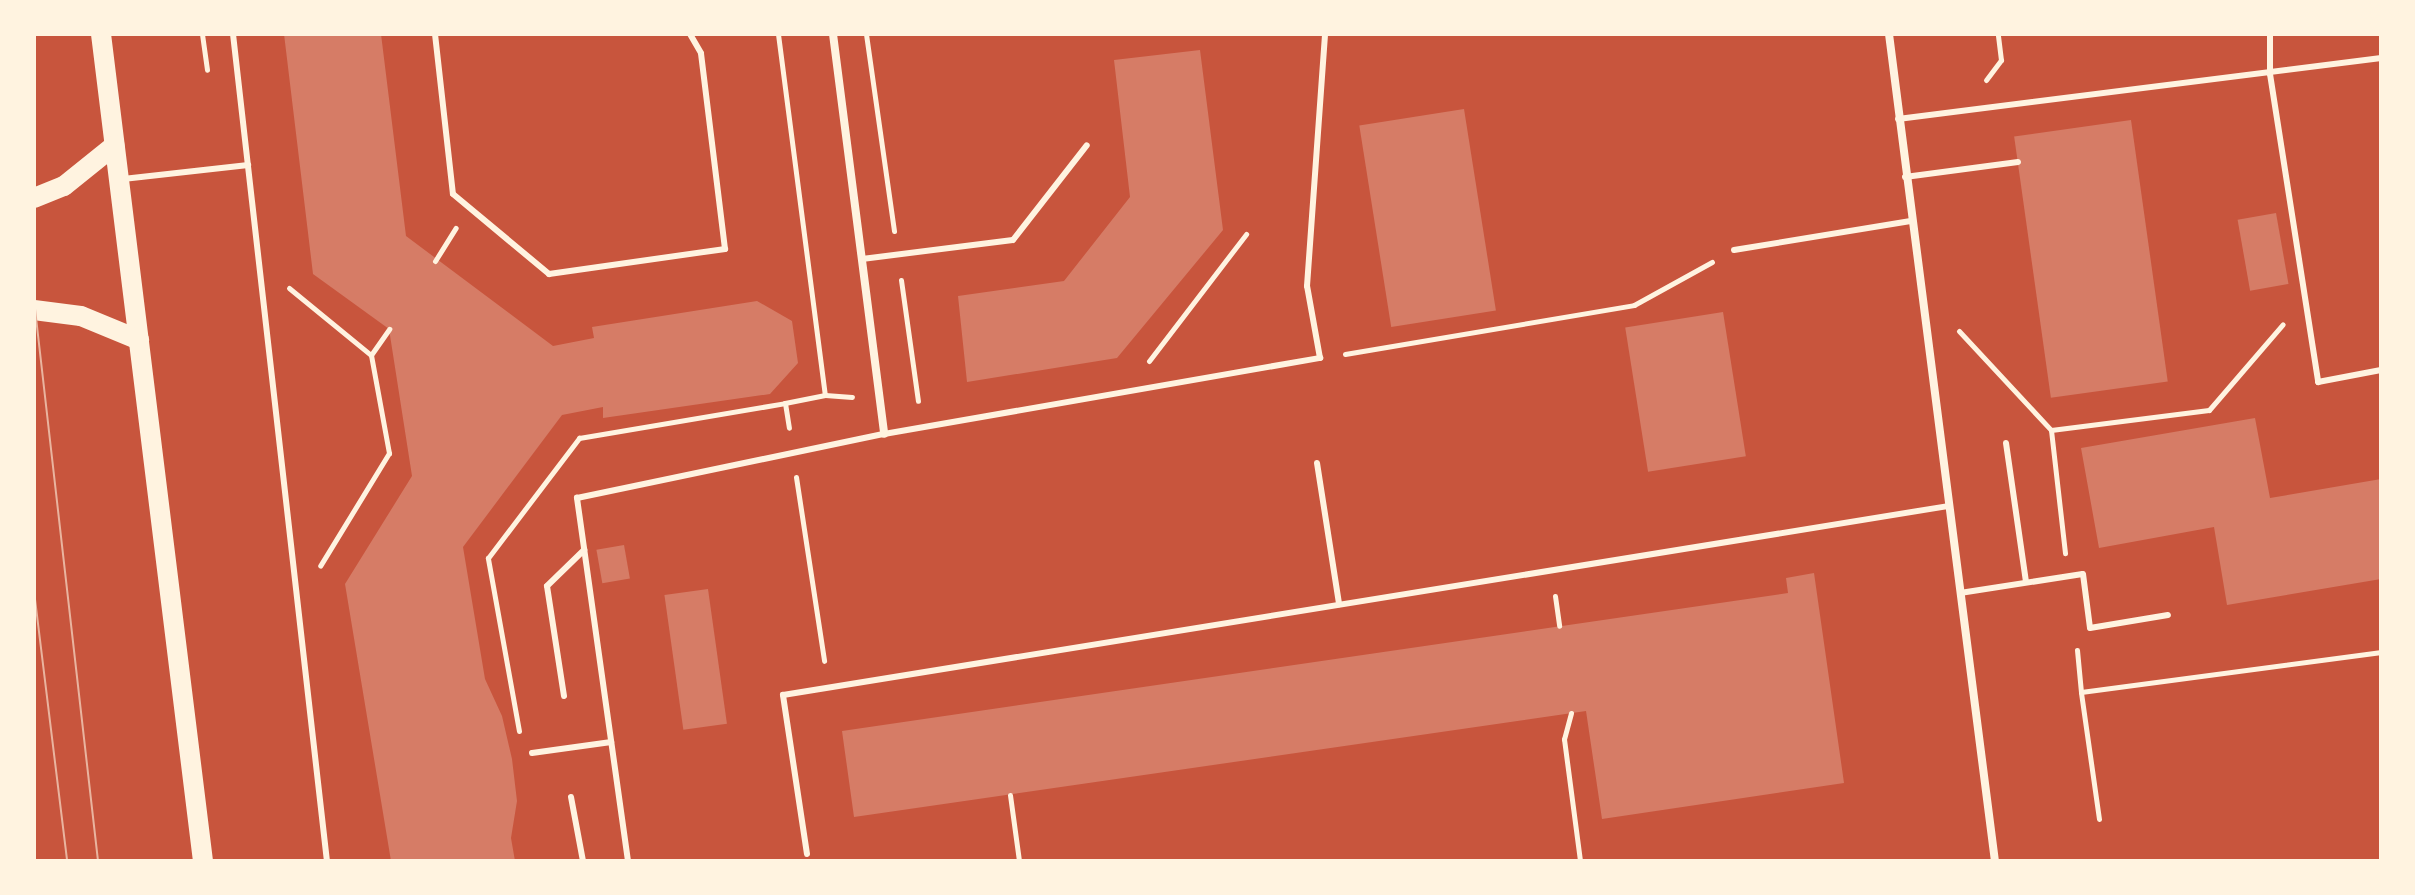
<!DOCTYPE html>
<style>
body{margin:0}
#map{position:relative;width:2415px;height:895px;overflow:hidden;background:#c8553d;font-family:"Noto Sans",sans-serif}
div>[style]{position:absolute}
.building>*{inset:0;background:#d67c66;transform-origin:0 0}
.path>*{height:5px;margin:-2.5px;padding:0 2.5px;transform-origin:2.5px;border-radius:2.5px;background:#fff3e0}
.service>*{height:6px;margin:-3px;padding:0 3px;transform-origin:3px;border-radius:3px;background:#fff3e0}
.minor>*{height:8px;margin:-4px;padding:0 4px;transform-origin:4px;border-radius:4px;background:#fff3e0}
.primary>*{height:20px;margin:-10px;padding:0 10px;transform-origin:10px;border-radius:10px;background:#fff3e0}
.tram>*{height:2px;margin:-1px;padding:0 1px;transform-origin:1px;border-radius:1px;background:#e9b49f}
span{translate:-50% -50%;white-space:nowrap;text-align:center;line-height:1.15;-webkit-text-stroke:8px #fff3e0;paint-order:stroke}
.frame{position:absolute;inset:0;border:36px solid #fff3e0;pointer-events:none}
</style>
<div id="map">
<div class="building">
<i style="clip-path:polygon(284px 34px,381px 34px,406px 236px,553px 346px,594px 338px,592px 327px,757px 301px,792px 321px,798px 363px,770px 394px,603px 418px,603px 407px,562px 415px,463px 547px,485px 679px,502px 716px,512px 759px,517px 801px,511px 838px,515px 861px,391px 861px,345px 584px,412px 476px,389px 329px,313px 274px)"></i>
<i style="clip-path:polygon(1200px 50px,1223px 230px,1117px 358px,967px 382px,958px 296px,1064px 281px,1130px 197px,1114px 60px)"></i>
<i style="left:1464px;top:109px;width:204px;height:106px;rotate:81deg"></i>
<i style="left:2131px;top:120px;width:264px;height:118px;rotate:82deg"></i>
<i style="left:2276px;top:213px;width:72px;height:39px;rotate:80deg"></i>
<i style="left:1723px;top:312px;width:146px;height:99px;rotate:81deg"></i>
<i style="clip-path:polygon(2255px 418px,2270px 498px,2381px 479px,2381px 579px,2227px 605px,2214px 527px,2099px 548px,2081px 448px)"></i>
<i style="left:624px;top:545px;width:34px;height:28px;rotate:80deg"></i>
<i style="clip-path:polygon(1814px 573px,1844px 783px,1602px 819px,1586px 711px,854px 817px,842px 731px,1788px 593px,1786px 578px)"></i>
<i style="left:708px;top:589px;width:136px;height:44px;rotate:82deg"></i>
</div>
<div class="path">
<i style="left:202px;top:34px;width:36px;rotate:82deg"></i>
<i style="left:778px;top:34px;width:364px;rotate:82.6deg"></i>
<i style="left:825px;top:395px;width:41px;rotate:168.7deg"></i>
<i style="left:785px;top:403px;width:25px;rotate:81deg"></i>
<i style="left:866px;top:34px;width:199px;rotate:81.9deg"></i>
<i style="left:1986px;top:80px;width:25px;rotate:-53deg"></i>
<i style="left:2001px;top:60px;width:26px;rotate:-97deg"></i>
<i style="left:435px;top:261px;width:39px;rotate:-58deg"></i>
<i style="left:901px;top:280px;width:122px;rotate:82deg"></i>
<i style="left:289px;top:288px;width:106px;rotate:39.3deg"></i>
<i style="left:371px;top:355px;width:100px;rotate:79.6deg"></i>
<i style="left:389px;top:453px;width:132px;rotate:121.4deg"></i>
<i style="left:1959px;top:331px;width:135px;rotate:47.1deg"></i>
<i style="left:2051px;top:430px;width:159px;rotate:-7.2deg"></i>
<i style="left:2209px;top:410px;width:113px;rotate:-49.3deg"></i>
<i style="left:1345px;top:354px;width:293px;rotate:-9.6deg"></i>
<i style="left:1634px;top:305px;width:89px;rotate:-28.9deg"></i>
<i style="left:371px;top:355px;width:32px;rotate:-55deg"></i>
<i style="left:1149px;top:361px;width:160px;rotate:-52.6deg"></i>
<i style="left:825px;top:395px;width:27px;rotate:4deg"></i>
<i style="left:2051px;top:430px;width:124px;rotate:83.5deg"></i>
<i style="left:796px;top:477px;width:186px;rotate:81.3deg"></i>
<i style="left:1555px;top:596px;width:30px;rotate:82deg"></i>
<i style="left:2077px;top:650px;width:42px;rotate:84.6deg"></i>
<i style="left:1571px;top:713px;width:27px;rotate:105deg"></i>
<i style="left:1564px;top:739px;width:122px;rotate:82.5deg"></i>
<i style="left:519px;top:731px;width:176px;rotate:-100.2deg"></i>
<i style="left:488px;top:558px;width:151px;rotate:-52.8deg"></i>
<i style="left:579px;top:438px;width:209px;rotate:-9.6deg"></i>
<i style="left:1010px;top:795px;width:67px;rotate:82.2deg"></i>
<i style="left:2099px;top:819px;width:128px;rotate:-98.1deg"></i>
<i style="left:2081px;top:692px;width:303px;rotate:-7.6deg"></i>
</div>
<div class="service">
<i style="left:233px;top:34px;width:832px;rotate:83.52deg"></i>
<i style="left:435px;top:34px;width:161px;rotate:83.6deg"></i>
<i style="left:453px;top:194px;width:125px;rotate:39.8deg"></i>
<i style="left:549px;top:274px;width:178px;rotate:-8.1deg"></i>
<i style="left:725px;top:249px;width:197px;rotate:-97deg"></i>
<i style="left:701px;top:53px;width:22px;rotate:-120deg"></i>
<i style="left:2270px;top:34px;width:40px;rotate:90deg"></i>
<i style="left:2270px;top:74px;width:312px;rotate:81.1deg"></i>
<i style="left:2318px;top:382px;width:64px;rotate:-10.8deg"></i>
<i style="left:1898px;top:119px;width:487px;rotate:-7.2deg"></i>
<i style="left:1905px;top:177px;width:114px;rotate:-7.6deg"></i>
<i style="left:123px;top:179px;width:126px;rotate:-6.4deg"></i>
<i style="left:1734px;top:250px;width:179px;rotate:-9.3deg"></i>
<i style="left:862px;top:259px;width:152px;rotate:-7.2deg"></i>
<i style="left:1013px;top:240px;width:120px;rotate:-52.1deg"></i>
<i style="left:2006px;top:443px;width:140px;rotate:81.8deg"></i>
<i style="left:1317px;top:463px;width:143px;rotate:81.1deg"></i>
<i style="left:1960px;top:593px;width:124px;rotate:-8.8deg"></i>
<i style="left:2083px;top:574px;width:54px;rotate:82.6deg"></i>
<i style="left:2090px;top:628px;width:79px;rotate:-9.5deg"></i>
<i style="left:564px;top:696px;width:111px;rotate:-98.8deg"></i>
<i style="left:547px;top:586px;width:52px;rotate:-44.2deg"></i>
<i style="left:532px;top:753px;width:80px;rotate:-7.9deg"></i>
<i style="left:571px;top:797px;width:65px;rotate:79.4deg"></i>
<i style="left:807px;top:854px;width:161px;rotate:-98.6deg"></i>
<i style="left:783px;top:695px;width:1180px;rotate:-9.21deg"></i>
<i style="left:628px;top:861px;width:367px;rotate:-98deg"></i>
<i style="left:577px;top:498px;width:314px;rotate:-11.8deg"></i>
<i style="left:884px;top:434px;width:443px;rotate:-9.9deg"></i>
<i style="left:1320px;top:358px;width:73px;rotate:-100.2deg"></i>
<i style="left:1307px;top:286px;width:253px;rotate:-85.9deg"></i>
</div>
<div class="minor">
<i style="left:833px;top:34px;width:403px;rotate:82.7deg"></i>
<i style="left:1889px;top:34px;width:834px;rotate:82.7deg"></i>
</div>
<div class="primary">
<i style="left:101px;top:34px;width:833px;rotate:82.97deg"></i>
<i style="left:34px;top:198px;width:32px;rotate:-22deg"></i>
<i style="left:64px;top:186px;width:65px;rotate:-38.8deg"></i>
<i style="left:34px;top:310px;width:47px;rotate:7.3deg"></i>
<i style="left:81px;top:316px;width:63px;rotate:22.5deg"></i>
</div>
<div class="tram">
<i style="left:34px;top:300px;width:565px;rotate:83.49deg"></i>
<i style="left:34px;top:591px;width:272px;rotate:83deg"></i>
</div>
<div class="frame"></div>
</div>
